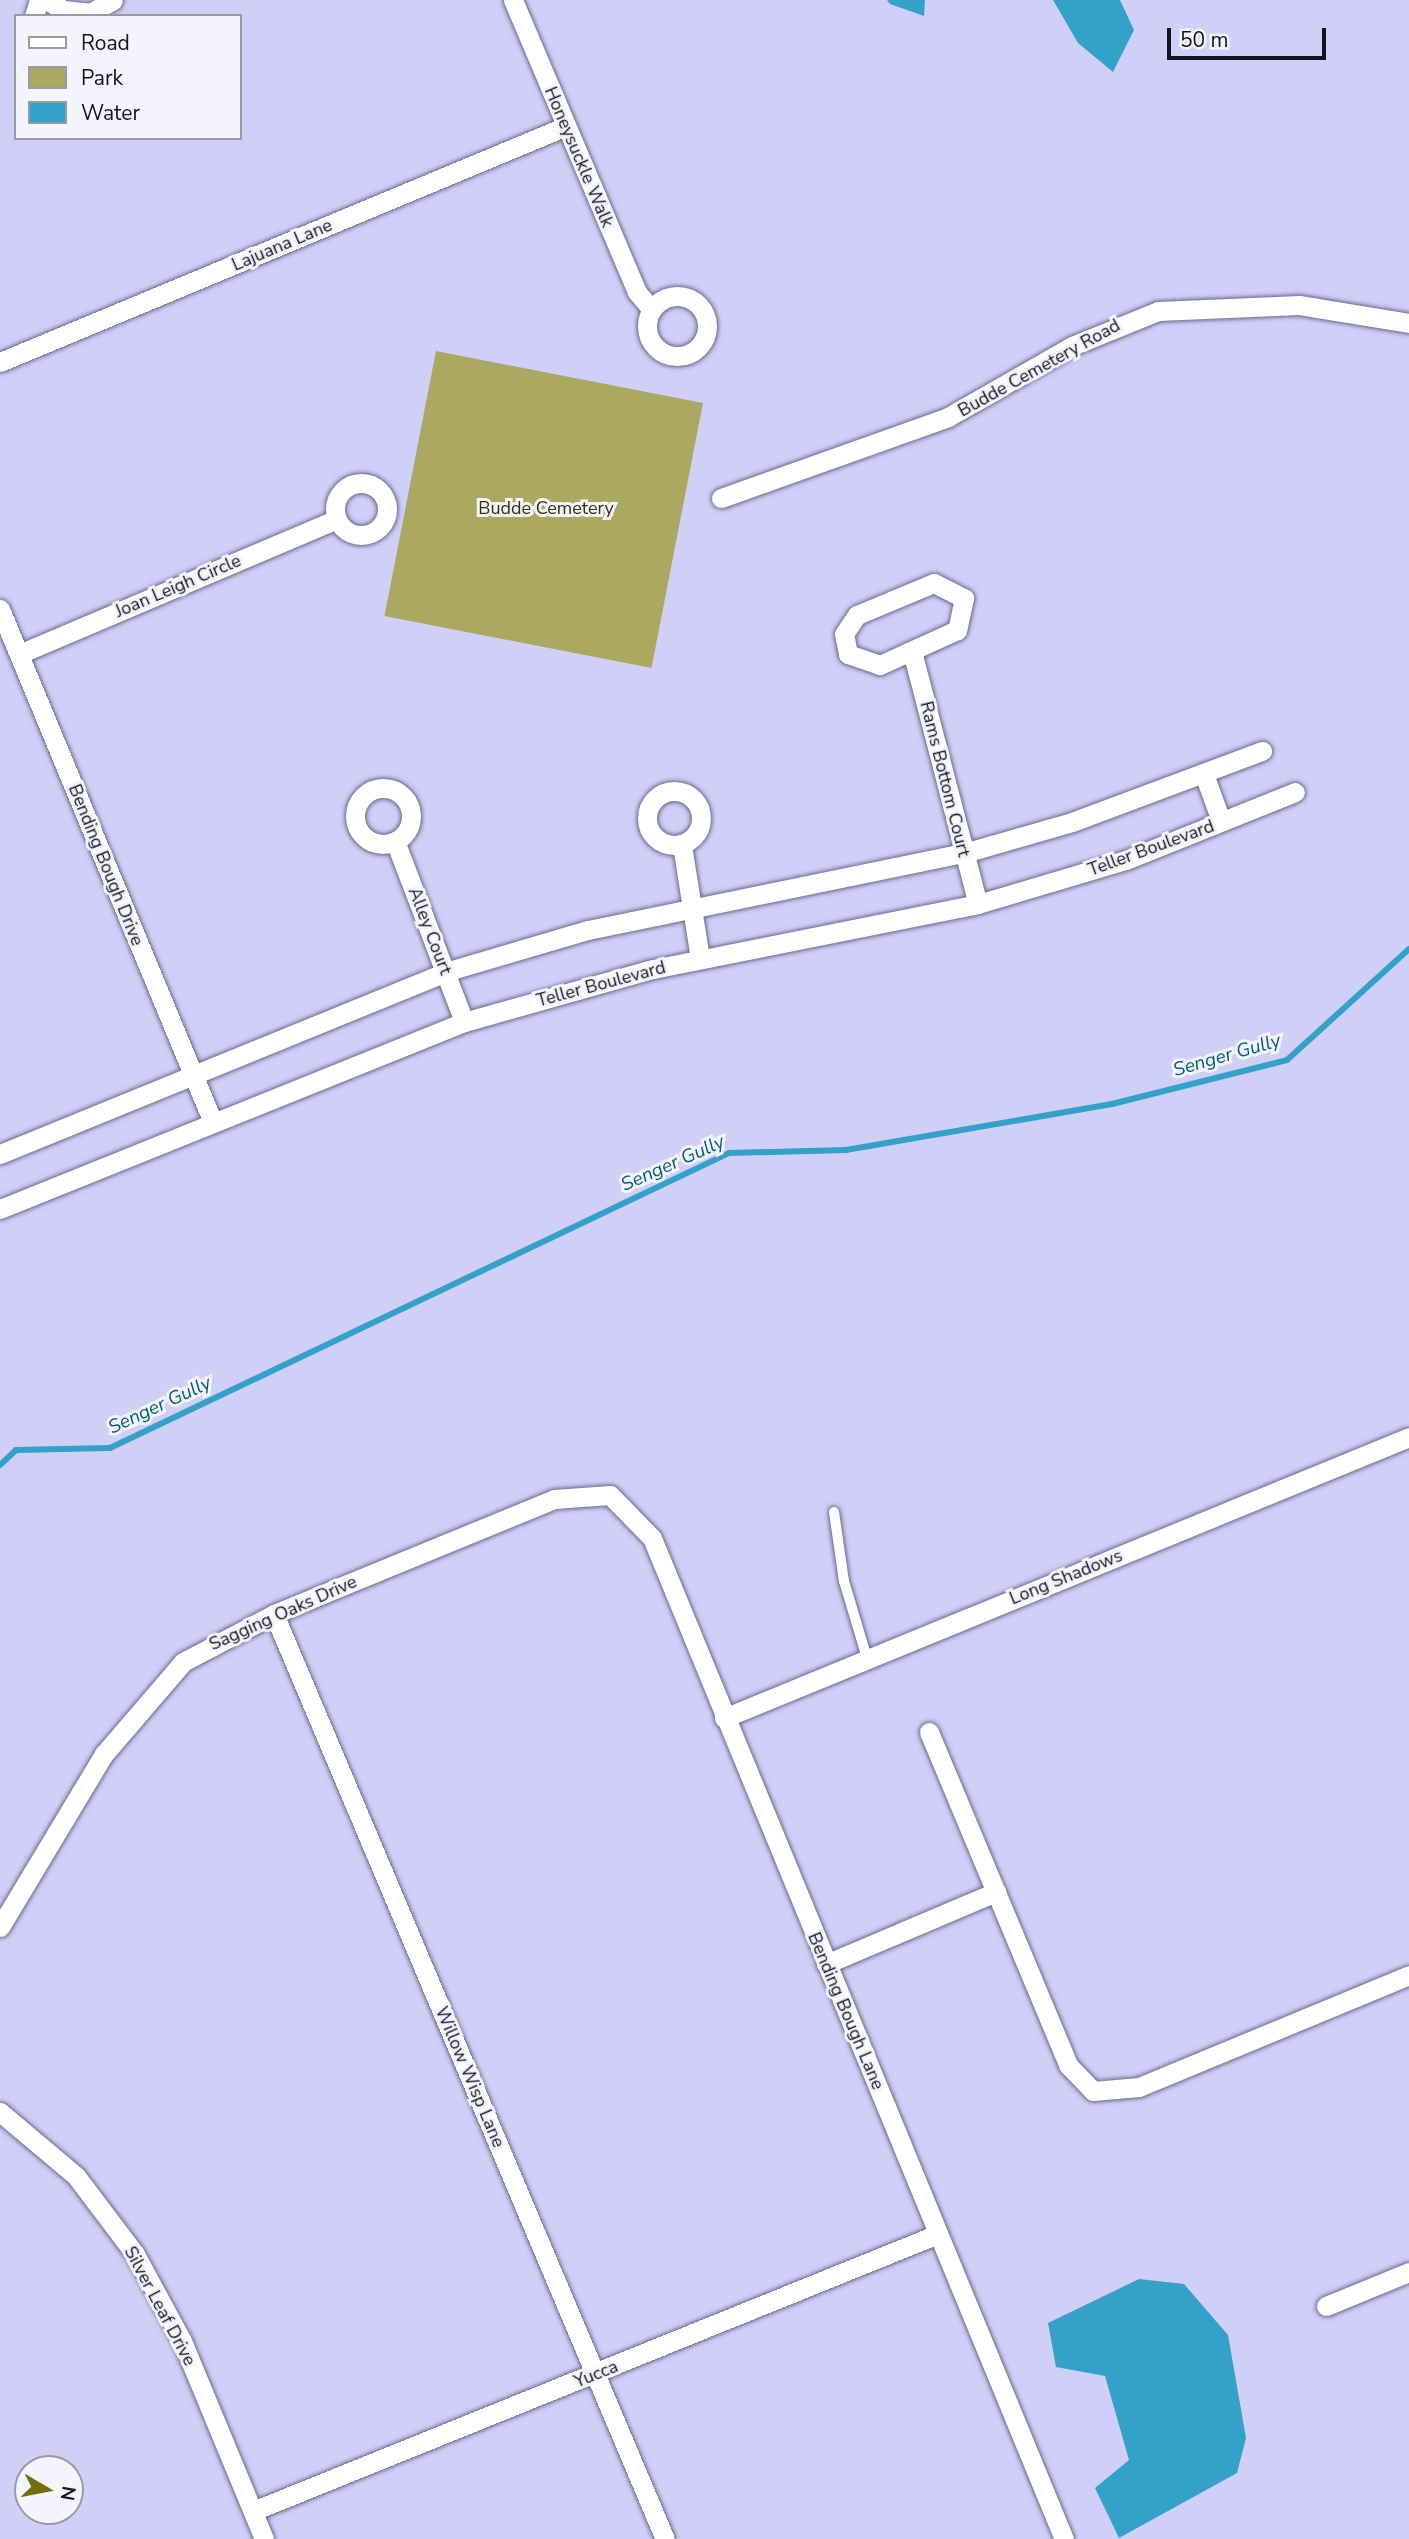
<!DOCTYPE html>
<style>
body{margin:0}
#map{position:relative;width:1409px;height:2539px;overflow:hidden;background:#d0cff8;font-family:"Nunito Sans",sans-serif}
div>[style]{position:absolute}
.green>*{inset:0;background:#aba861;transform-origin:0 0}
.water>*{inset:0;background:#34a1c8}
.stream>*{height:6px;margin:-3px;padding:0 3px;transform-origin:3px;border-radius:3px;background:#34a1c8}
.roads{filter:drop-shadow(0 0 2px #6a698c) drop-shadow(0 0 2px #6a698c)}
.service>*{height:10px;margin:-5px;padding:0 5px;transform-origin:5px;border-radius:5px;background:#fff}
.minor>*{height:19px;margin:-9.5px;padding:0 9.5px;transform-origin:9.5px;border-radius:9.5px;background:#fff}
.minor>.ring{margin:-9.5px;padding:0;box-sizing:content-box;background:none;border:19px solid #fff;border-radius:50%}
span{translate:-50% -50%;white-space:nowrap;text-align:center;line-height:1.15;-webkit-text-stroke:6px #f4f4fc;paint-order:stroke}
.street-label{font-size:18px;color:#141321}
.park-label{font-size:18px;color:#34320b}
.water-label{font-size:19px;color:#025d78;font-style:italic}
.legend{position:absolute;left:14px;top:14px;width:228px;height:126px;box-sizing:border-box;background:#f4f4fc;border:2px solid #9a9aa4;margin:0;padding:9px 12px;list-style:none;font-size:21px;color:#141321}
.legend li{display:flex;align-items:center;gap:14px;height:35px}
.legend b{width:35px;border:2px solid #9a9aa4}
.north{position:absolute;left:14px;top:2455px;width:70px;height:70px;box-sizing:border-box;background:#f4f4fc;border:2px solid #9a9aa4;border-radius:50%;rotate:100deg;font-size:19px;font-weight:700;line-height:28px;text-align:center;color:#141321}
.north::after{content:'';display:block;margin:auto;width:24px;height:32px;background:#746e0d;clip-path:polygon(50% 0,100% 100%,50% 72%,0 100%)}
.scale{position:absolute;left:1167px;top:28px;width:159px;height:32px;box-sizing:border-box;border:4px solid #141321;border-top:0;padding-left:9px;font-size:21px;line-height:24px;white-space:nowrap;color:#141321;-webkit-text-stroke:5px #f4f4fc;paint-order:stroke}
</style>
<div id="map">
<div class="green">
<i style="left:436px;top:351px;width:272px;height:270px;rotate:11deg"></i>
</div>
<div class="water">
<i style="clip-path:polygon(887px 0,925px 0,924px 16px,890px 4px)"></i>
<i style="clip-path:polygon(1053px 0,1120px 0,1134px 30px,1113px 72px,1078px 43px)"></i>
<i style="clip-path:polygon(1139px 2279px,1184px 2284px,1228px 2335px,1246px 2438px,1237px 2473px,1119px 2538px,1095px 2488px,1129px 2460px,1105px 2376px,1056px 2367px,1048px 2323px)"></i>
</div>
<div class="stream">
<i style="left:0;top:1465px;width:22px;rotate:-43deg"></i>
<i style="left:16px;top:1450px;width:94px;rotate:-1.2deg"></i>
<i style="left:110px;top:1448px;width:686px;rotate:-25.48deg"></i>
<i style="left:729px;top:1153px;width:117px;rotate:-1.5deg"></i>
<i style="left:846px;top:1150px;width:270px;rotate:-9.8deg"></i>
<i style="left:1112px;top:1104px;width:180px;rotate:-14.1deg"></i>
<i style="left:1287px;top:1060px;width:165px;rotate:-42.3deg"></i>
</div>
<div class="roads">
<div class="service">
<i style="left:834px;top:1512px;width:70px;rotate:81.8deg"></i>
<i style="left:844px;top:1581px;width:80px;rotate:73.4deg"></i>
</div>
<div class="minor">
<i style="left:46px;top:0;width:20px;rotate:30deg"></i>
<i style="left:63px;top:10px;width:27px;rotate:6deg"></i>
<i style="left:90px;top:13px;width:26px;rotate:-29deg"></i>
<i style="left:513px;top:0;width:317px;rotate:67deg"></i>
<i style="left:637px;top:292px;width:23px;rotate:50deg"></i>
<i style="left:34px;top:16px;width:17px;rotate:-73deg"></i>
<i class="ring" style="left:647px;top:296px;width:41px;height:41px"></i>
<i style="left:0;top:362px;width:611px;rotate:-22.62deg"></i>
<i class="ring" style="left:335px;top:483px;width:33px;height:33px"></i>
<i style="left:721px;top:498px;width:241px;rotate:-19.6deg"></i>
<i style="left:948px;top:417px;width:143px;rotate:-29.8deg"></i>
<i style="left:1072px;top:346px;width:93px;rotate:-22.1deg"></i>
<i style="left:1158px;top:311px;width:141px;rotate:-2.4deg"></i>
<i style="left:1299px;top:305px;width:111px;rotate:9.3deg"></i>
<i style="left:934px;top:583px;width:34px;rotate:27deg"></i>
<i style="left:964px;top:598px;width:33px;rotate:102deg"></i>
<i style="left:957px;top:630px;width:85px;rotate:155.6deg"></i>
<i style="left:880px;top:665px;width:34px;rotate:-161deg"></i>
<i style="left:848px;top:654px;width:20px;rotate:-101deg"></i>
<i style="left:844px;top:634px;width:23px;rotate:-56deg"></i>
<i style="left:857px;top:615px;width:83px;rotate:-22.6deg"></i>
<i style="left:0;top:609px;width:553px;rotate:67.47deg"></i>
<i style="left:19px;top:654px;width:345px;rotate:-23deg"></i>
<i style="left:913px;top:655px;width:257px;rotate:75.4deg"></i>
<i style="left:1204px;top:774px;width:50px;rotate:70.1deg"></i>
<i class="ring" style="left:355px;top:788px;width:37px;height:37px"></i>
<i class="ring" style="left:647px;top:791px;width:35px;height:35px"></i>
<i style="left:395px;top:841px;width:194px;rotate:69.1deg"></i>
<i style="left:682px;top:845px;width:115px;rotate:81deg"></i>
<i style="left:0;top:1154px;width:481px;rotate:-22.2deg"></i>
<i style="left:445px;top:972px;width:149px;rotate:-16.4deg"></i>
<i style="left:588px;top:930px;width:384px;rotate:-11.6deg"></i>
<i style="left:964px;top:853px;width:112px;rotate:-16deg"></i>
<i style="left:1072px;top:822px;width:203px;rotate:-20.5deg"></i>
<i style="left:0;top:1209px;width:500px;rotate:-21.95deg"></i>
<i style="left:464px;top:1022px;width:196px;rotate:-15.7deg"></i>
<i style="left:653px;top:969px;width:331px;rotate:-11.3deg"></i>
<i style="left:978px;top:904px;width:154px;rotate:-16.6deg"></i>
<i style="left:1126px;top:860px;width:182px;rotate:-21.9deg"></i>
<i style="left:274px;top:1614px;width:1004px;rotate:67.09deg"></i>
<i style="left:724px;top:1718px;width:740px;rotate:-22.3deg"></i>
<i style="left:929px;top:1732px;width:361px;rotate:67.3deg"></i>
<i style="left:1068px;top:2065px;width:36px;rotate:46deg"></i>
<i style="left:1093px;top:2091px;width:46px;rotate:-5deg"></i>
<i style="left:1139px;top:2087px;width:292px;rotate:-22.5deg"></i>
<i style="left:0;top:1927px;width:202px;rotate:-59deg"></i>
<i style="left:104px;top:1754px;width:121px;rotate:-49.3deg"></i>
<i style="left:183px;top:1662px;width:103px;rotate:-27.8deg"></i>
<i style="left:274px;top:1614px;width:303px;rotate:-22.3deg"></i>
<i style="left:554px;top:1499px;width:56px;rotate:-4.1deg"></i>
<i style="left:610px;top:1495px;width:60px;rotate:45.7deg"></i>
<i style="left:652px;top:1538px;width:1082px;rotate:67.63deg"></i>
<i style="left:826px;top:1964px;width:185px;rotate:-23deg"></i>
<i style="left:0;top:2112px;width:99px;rotate:40.1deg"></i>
<i style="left:76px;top:2176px;width:98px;rotate:52.9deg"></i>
<i style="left:135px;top:2254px;width:99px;rotate:61.6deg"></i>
<i style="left:182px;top:2341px;width:214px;rotate:67.5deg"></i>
<i style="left:1326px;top:2306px;width:90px;rotate:-22.3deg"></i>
<i style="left:253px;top:2511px;width:739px;rotate:-22.02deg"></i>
</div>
</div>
<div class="street-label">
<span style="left:579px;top:157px;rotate:67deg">Honeysuckle Walk</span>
<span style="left:282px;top:245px;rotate:-23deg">Lajuana Lane</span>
<span style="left:1039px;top:368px;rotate:-29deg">Budde Cemetery Road</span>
<span style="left:178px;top:586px;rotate:-23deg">Joan Leigh Circle</span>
<span style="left:945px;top:779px;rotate:76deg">Rams Bottom Court</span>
<span style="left:1151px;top:848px;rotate:-20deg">Teller Boulevard</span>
<span style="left:106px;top:865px;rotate:68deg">Bending Bough Drive</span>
<span style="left:430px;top:931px;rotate:69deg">Alley Court</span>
<span style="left:601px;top:984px;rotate:-15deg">Teller Boulevard</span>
<span style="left:1066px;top:1577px;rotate:-22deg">Long Shadows</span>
<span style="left:283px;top:1613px;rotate:-24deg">Sagging Oaks Drive</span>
<span style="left:846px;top:2011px;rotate:67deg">Bending Bough Lane</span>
<span style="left:470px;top:2077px;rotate:67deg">Willow Wisp Lane</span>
<span style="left:160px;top:2306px;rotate:62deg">Silver Leaf Drive</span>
<span style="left:596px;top:2374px;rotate:-22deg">Yucca</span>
</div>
<div class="park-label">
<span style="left:546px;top:508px">Budde Cemetery</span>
</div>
<div class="water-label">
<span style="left:1227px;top:1056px;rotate:-16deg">Senger Gully</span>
<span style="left:673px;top:1164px;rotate:-24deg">Senger Gully</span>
<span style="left:160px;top:1406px;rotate:-25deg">Senger Gully</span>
</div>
<ul class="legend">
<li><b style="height:9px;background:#fff"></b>Road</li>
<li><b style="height:19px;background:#aba861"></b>Park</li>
<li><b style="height:19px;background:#34a1c8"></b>Water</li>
</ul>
<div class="north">N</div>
<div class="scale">50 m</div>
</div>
